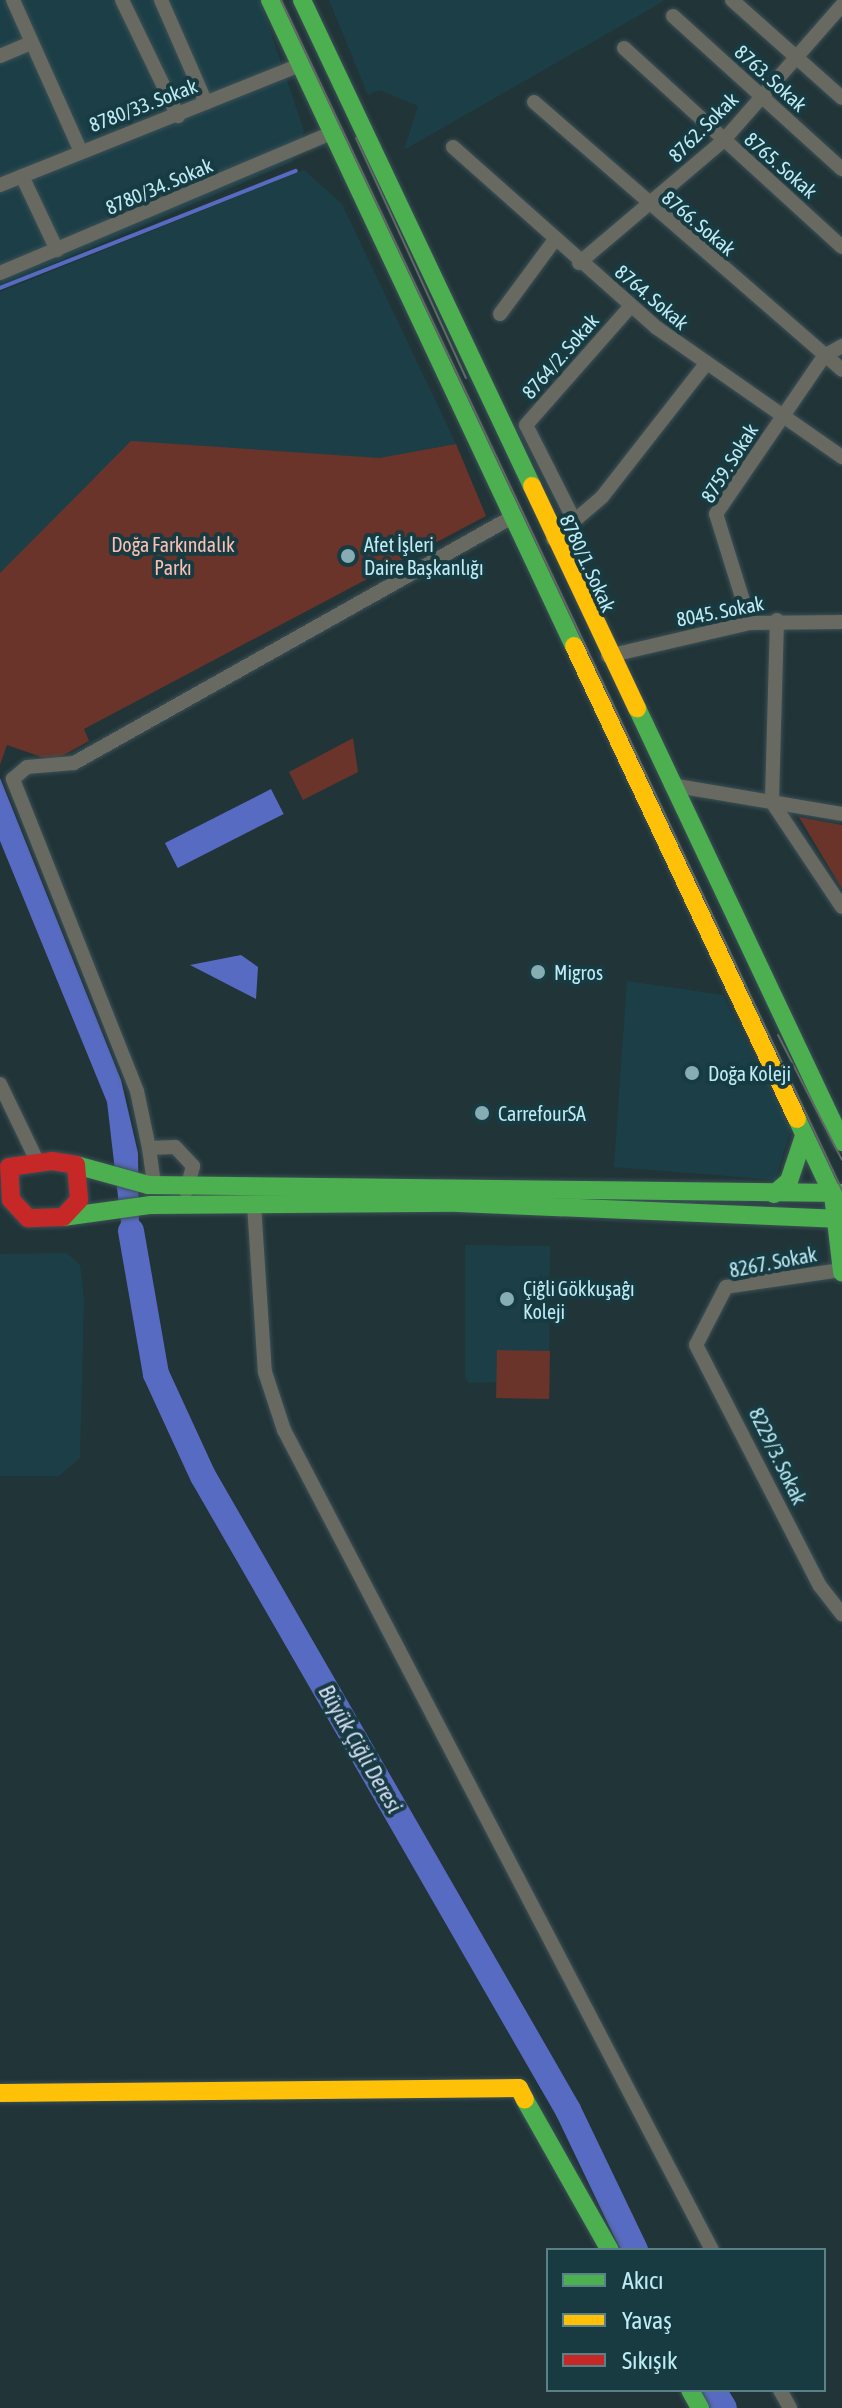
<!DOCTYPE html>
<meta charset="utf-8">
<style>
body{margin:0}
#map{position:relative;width:842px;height:2408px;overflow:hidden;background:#213438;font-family:"Asap Condensed",sans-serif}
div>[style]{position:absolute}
.built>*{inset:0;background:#1c3f47}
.green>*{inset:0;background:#6a342a;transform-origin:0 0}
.water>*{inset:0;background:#586bc2;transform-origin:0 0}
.stream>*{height:4px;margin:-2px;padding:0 2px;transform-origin:2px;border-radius:2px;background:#586bc2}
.river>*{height:26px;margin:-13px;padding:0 13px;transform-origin:13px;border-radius:13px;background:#586bc2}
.roads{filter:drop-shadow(0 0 2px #3b5055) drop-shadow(0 0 2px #3b5055)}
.street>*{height:14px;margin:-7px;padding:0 7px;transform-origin:7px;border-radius:7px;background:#686960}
.fast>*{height:18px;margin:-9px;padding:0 9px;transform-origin:9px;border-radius:9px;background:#4caf50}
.slow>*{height:18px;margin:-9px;padding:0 9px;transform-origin:9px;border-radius:9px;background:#ffc107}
.jam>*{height:18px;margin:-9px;padding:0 9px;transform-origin:9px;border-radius:9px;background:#c62828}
.tram>*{height:2px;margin:-1px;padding:0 1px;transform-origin:1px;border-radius:1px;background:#616866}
.dots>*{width:22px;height:22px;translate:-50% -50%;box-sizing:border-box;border:4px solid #183a41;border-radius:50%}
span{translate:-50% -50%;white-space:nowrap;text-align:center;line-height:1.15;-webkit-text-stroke:8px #183a41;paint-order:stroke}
.street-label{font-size:20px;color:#bcecf7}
.park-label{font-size:20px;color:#fbc0b3}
.poi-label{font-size:20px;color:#bcecf7}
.left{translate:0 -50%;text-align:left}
.water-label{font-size:22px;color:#d6def7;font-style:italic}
.legend{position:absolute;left:546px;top:2248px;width:280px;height:144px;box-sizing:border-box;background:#183a41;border:2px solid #5a818a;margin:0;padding:10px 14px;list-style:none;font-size:24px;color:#bcecf7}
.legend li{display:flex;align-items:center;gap:16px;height:40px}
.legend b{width:40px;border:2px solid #5a818a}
</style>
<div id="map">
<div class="built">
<i style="clip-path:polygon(0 0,260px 0,304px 131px,292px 162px,0 287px)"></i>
<i style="clip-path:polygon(329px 0,663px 0,664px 1px,404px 150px,418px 106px,379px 90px,368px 95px)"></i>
<i style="clip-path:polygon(304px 170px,342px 204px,456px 444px,379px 458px,0 573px,0 292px)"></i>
<i style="clip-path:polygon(627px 981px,723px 995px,791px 1130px,775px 1180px,614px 1167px)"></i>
<i style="clip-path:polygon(465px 1245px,550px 1246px,549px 1398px,496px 1398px,496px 1382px,469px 1383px,465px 1377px)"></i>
<i style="clip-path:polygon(67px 1253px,80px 1265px,84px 1298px,80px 1458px,59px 1476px,0 1476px,0 1254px)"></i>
</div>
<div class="green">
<i style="clip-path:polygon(131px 441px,379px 458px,456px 444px,486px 516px,84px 729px,89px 741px,53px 761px,7px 745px,0 765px,0 573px)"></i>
<i style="clip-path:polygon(353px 738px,358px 772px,303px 800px,289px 772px)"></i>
<i style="clip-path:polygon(799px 817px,842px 825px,842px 889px)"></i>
<i style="left:497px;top:1350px;width:53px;height:48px;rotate:1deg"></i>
</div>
<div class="water">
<i style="clip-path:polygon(0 778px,121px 1080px,138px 1153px,139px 1231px,122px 1231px,107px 1102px,0 841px)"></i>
<i style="left:271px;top:789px;width:28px;height:119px;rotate:63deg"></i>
<i style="clip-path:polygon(241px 955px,258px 967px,256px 999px,190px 965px)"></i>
</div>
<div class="stream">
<i style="left:0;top:288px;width:318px;rotate:-21.6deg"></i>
</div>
<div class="river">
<i style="left:131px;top:1231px;width:145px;rotate:80.1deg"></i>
<i style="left:156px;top:1374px;width:112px;rotate:65.3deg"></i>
<i style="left:203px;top:1476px;width:732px;rotate:60.07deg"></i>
<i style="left:568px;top:2110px;width:155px;rotate:64.4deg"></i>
<i style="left:713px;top:2390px;width:21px;rotate:59deg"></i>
</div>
<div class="roads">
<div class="street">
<i style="left:13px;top:0;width:164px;rotate:65.9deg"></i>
<i style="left:122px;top:0;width:129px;rotate:64.2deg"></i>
<i style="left:161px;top:0;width:112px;rotate:66.4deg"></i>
<i style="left:732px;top:0;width:147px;rotate:41.7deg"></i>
<i style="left:673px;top:16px;width:228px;rotate:42.2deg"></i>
<i style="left:624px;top:48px;width:295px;rotate:42.4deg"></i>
<i style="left:0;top:56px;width:34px;rotate:-23deg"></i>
<i style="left:534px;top:102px;width:408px;rotate:41deg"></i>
<i style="left:453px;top:147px;width:273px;rotate:41.6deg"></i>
<i style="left:657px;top:328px;width:226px;rotate:34.9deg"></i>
<i style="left:22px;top:176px;width:82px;rotate:64.7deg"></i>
<i style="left:0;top:185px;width:323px;rotate:-21.8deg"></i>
<i style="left:579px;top:263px;width:189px;rotate:-40.3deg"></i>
<i style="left:723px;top:141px;width:181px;rotate:-48.8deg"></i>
<i style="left:0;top:273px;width:360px;rotate:-22.9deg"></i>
<i style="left:500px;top:314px;width:89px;rotate:-53.6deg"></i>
<i style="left:574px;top:520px;width:106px;rotate:-116.8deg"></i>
<i style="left:526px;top:425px;width:159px;rotate:-48.6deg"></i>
<i style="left:553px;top:539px;width:65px;rotate:-40.6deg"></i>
<i style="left:602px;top:497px;width:167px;rotate:-52deg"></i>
<i style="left:777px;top:620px;width:182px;rotate:91.6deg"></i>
<i style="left:772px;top:802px;width:126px;rotate:56.3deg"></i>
<i style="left:750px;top:623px;width:114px;rotate:-107.3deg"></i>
<i style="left:716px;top:514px;width:191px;rotate:-55.6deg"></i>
<i style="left:824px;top:356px;width:21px;rotate:-29deg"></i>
<i style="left:608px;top:656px;width:146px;rotate:-13.1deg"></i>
<i style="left:750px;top:623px;width:92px;rotate:-0.6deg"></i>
<i style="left:671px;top:785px;width:173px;rotate:9.6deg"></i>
<i style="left:0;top:1084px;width:85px;rotate:64.3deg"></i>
<i style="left:149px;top:1148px;width:37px;rotate:82deg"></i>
<i style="left:186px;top:1191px;width:26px;rotate:-74deg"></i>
<i style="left:193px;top:1166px;width:26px;rotate:-133deg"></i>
<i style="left:175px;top:1147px;width:26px;rotate:178deg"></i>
<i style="left:149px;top:1148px;width:58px;rotate:-101.9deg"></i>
<i style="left:137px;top:1091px;width:336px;rotate:-111.7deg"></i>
<i style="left:13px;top:779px;width:18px;rotate:-41deg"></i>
<i style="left:27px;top:767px;width:47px;rotate:-4.9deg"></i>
<i style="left:74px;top:763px;width:505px;rotate:-29.31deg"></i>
<i style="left:254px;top:1204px;width:168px;rotate:86.3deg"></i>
<i style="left:265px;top:1372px;width:61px;rotate:71.9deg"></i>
<i style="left:284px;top:1430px;width:925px;rotate:62.44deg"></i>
<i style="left:841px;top:1270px;width:116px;rotate:171.6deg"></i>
<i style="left:726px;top:1287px;width:65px;rotate:117.3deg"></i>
<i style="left:696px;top:1345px;width:271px;rotate:62.8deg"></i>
<i style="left:820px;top:1586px;width:36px;rotate:52deg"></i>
<i style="left:780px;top:2390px;width:21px;rotate:61deg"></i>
</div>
<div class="fast">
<i style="left:270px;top:0;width:714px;rotate:64.8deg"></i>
<i style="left:302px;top:0;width:538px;rotate:64.67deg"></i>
<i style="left:637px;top:708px;width:480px;rotate:64.7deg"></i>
<i style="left:797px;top:1119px;width:84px;rotate:64.7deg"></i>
<i style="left:833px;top:1195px;width:78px;rotate:83.3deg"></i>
<i style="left:76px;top:1165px;width:75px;rotate:15.5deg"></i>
<i style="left:148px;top:1185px;width:694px;rotate:0.66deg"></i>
<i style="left:774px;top:1194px;width:20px;rotate:-41deg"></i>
<i style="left:789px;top:1181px;width:47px;rotate:-71.6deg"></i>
<i style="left:63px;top:1217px;width:89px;rotate:-7.8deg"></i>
<i style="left:151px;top:1205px;width:307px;rotate:-0.4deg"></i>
<i style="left:458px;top:1203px;width:384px;rotate:2.4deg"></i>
<i style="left:525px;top:2100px;width:172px;rotate:60.5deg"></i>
<i style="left:690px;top:2390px;width:21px;rotate:61deg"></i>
</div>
<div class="slow">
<i style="left:532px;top:486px;width:246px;rotate:64.7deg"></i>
<i style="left:574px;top:646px;width:523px;rotate:64.76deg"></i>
<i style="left:0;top:2093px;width:519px;rotate:-0.55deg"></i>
<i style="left:519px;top:2088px;width:13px;rotate:63deg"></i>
</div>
<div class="jam">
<i style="left:52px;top:1161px;width:24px;rotate:9deg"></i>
<i style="left:76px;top:1165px;width:35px;rotate:85deg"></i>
<i style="left:79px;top:1200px;width:23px;rotate:133deg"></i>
<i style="left:63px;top:1217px;width:35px;rotate:178deg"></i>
<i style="left:28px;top:1218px;width:25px;rotate:-133deg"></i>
<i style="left:11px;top:1200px;width:33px;rotate:-93deg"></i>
<i style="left:9px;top:1167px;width:43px;rotate:-7.9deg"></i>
</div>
</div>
<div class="tram">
<i style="left:281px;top:0;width:1316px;rotate:64.76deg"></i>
<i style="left:356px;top:138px;width:264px;rotate:65.4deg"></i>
<i style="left:778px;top:1035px;width:140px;rotate:62.9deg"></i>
</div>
<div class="dots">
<i style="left:348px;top:556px;background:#86acb4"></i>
<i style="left:538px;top:972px;background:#86acb4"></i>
<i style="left:692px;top:1073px;background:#86acb4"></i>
<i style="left:482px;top:1113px;background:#86acb4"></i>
<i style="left:507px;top:1299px;background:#86acb4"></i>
</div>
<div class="street-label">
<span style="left:771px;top:78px;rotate:42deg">8763. Sokak</span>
<span style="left:143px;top:105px;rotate:-21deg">8780/33. Sokak</span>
<span style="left:703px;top:127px;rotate:-45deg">8762. Sokak</span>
<span style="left:781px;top:165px;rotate:41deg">8765. Sokak</span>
<span style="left:159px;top:186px;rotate:-23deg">8780/34. Sokak</span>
<span style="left:699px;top:223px;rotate:40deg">8766. Sokak</span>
<span style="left:652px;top:297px;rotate:40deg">8764. Sokak</span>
<span style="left:560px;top:356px;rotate:-49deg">8764/2. Sokak</span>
<span style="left:729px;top:463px;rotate:-58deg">8759. Sokak</span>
<span style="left:588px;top:563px;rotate:65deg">8780/1. Sokak</span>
<span style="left:720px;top:611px;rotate:-11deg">8045. Sokak</span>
<span style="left:773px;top:1262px;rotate:-11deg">8267. Sokak</span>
<span style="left:778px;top:1456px;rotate:64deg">8229/3. Sokak</span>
</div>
<div class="park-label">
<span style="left:173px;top:556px">Doğa Farkındalık<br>Parkı</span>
</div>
<div class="poi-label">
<span class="left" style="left:364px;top:556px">Afet İşleri<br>Daire Başkanlığı</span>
<span class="left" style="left:554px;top:972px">Migros</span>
<span class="left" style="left:708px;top:1073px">Doğa Koleji</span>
<span class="left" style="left:498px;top:1113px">CarrefourSA</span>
<span class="left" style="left:523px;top:1300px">Çiĝli Gökkuşaĝı<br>Koleji</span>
</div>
<div class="water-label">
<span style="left:360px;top:1749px;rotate:60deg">Büyük Çiğli Deresi</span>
</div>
<ul class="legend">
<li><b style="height:10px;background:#4caf50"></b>Akıcı</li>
<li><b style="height:10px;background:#ffc107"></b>Yavaş</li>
<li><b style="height:10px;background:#c62828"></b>Sıkışık</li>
</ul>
</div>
